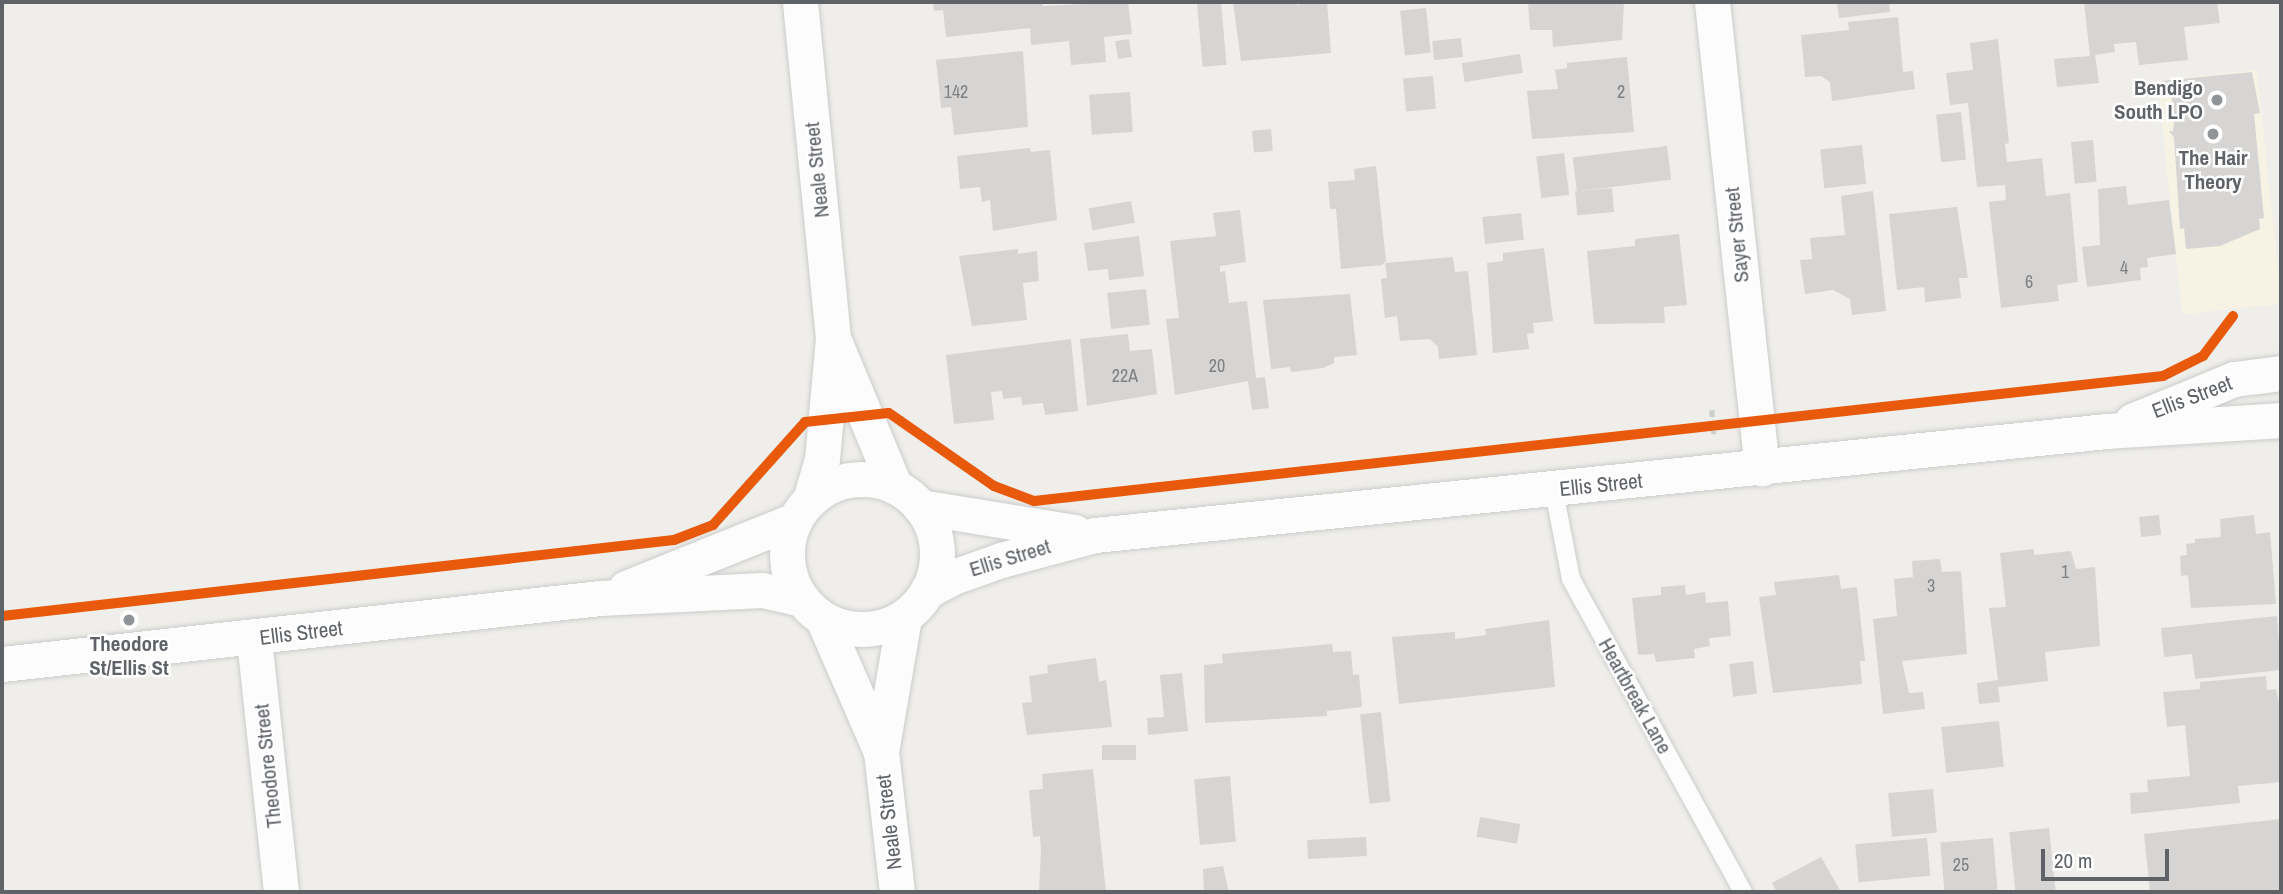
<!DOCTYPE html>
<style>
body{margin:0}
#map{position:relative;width:2283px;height:894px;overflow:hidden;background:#efeeea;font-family:"Archivo Narrow",sans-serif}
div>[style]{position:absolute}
.commercial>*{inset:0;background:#f7f3e4;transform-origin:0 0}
.building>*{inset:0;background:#d6d5d3;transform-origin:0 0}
.path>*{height:4.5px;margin-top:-2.25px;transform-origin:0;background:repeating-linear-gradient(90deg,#cacfcc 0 7px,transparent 0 10.5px)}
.roads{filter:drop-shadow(0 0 2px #cbcccc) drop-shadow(0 0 2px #cbcccc)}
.lane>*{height:18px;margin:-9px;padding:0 9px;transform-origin:9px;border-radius:9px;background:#fdfcfc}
.street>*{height:35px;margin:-17.5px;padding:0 17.5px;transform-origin:17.5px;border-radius:17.5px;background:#fdfcfc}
.street>.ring{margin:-17.5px;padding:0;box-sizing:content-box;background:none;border:35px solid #fdfcfc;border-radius:50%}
.cycleway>*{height:10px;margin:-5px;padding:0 5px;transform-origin:5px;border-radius:5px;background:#e8590c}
.dots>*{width:19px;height:19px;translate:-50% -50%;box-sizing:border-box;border:4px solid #fff;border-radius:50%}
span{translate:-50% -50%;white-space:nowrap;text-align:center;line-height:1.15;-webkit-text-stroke:5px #fff;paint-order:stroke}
.number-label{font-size:18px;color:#7e8184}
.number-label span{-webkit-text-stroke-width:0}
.poi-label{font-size:21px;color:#5f6368;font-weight:700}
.right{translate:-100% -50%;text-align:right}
.street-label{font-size:21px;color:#5f6368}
.frame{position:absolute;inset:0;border:4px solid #5f6368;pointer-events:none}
.scale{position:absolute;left:2041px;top:849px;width:128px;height:32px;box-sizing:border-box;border:4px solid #5f6368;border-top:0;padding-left:9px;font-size:21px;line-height:24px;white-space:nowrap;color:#5f6368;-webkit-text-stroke:5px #fff;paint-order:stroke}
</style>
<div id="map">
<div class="commercial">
<i style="left:2257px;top:70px;width:235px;height:100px;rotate:84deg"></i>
</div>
<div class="building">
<i style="clip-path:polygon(933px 2px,1043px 2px,1043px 6px,1128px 2px,1132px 34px,1104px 37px,1106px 62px,1071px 65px,1069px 41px,1031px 45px,1030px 28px,946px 37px,943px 10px,934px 11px)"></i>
<i style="left:1221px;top:2px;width:63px;height:24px;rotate:85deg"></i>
<i style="clip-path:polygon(1233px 2px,1297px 2px,1298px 6px,1301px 2px,1327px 2px,1331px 53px,1241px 61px)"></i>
<i style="clip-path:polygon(1528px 2px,1624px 2px,1622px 40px,1553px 47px,1552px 30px,1530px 30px)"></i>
<i style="clip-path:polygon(1837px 2px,1889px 2px,1890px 12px,1839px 18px)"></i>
<i style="clip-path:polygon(2084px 2px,2217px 2px,2220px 23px,2184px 27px,2188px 60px,2139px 65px,2136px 42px,2114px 44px,2115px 52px,2095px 55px,2099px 83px,2057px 87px,2054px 59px,2090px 56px)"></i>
<i style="left:1426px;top:8px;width:45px;height:26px;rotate:84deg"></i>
<i style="clip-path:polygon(1898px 17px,1903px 72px,1913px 71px,1915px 89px,1832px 101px,1830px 82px,1821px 76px,1805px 77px,1801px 35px,1849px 30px,1848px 22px)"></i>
<i style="left:1461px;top:38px;width:19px;height:29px;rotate:84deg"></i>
<i style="left:1129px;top:39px;width:18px;height:14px;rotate:81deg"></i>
<i style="clip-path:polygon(1998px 39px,2009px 143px,2005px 144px,2007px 162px,2042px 158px,2046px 196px,2070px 193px,2078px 282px,2057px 285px,2059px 301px,2001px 308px,1989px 202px,2006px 200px,2005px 185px,1977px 187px,1968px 103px,1950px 105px,1946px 73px,1973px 70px,1970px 43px)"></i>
<i style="clip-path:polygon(1023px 51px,1028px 127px,954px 135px,951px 107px,941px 108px,936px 60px)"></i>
<i style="left:1520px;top:54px;width:19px;height:59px;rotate:81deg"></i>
<i style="clip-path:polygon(1627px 57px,1634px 132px,1532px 139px,1527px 91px,1558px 89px,1555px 70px,1567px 68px,1567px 63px)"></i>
<i style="clip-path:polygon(2252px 72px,2260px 113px,2254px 114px,2264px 218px,2259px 219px,2260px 229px,2220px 246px,2186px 249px,2184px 228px,2180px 229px,2174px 137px,2169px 131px,2173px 131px,2174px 121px,2171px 93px,2161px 94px,2160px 81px)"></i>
<i style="left:1433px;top:76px;width:33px;height:30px;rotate:85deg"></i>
<i style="left:1130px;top:92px;width:40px;height:41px;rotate:86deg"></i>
<i style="left:1961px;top:112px;width:48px;height:25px;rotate:84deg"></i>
<i style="left:1271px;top:129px;width:22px;height:19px;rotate:85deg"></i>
<i style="left:2093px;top:140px;width:42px;height:22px;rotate:85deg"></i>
<i style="left:1862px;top:145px;width:39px;height:42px;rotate:84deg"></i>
<i style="left:1667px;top:146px;width:34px;height:95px;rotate:83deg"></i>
<i style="clip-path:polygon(1030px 148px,1031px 152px,1050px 150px,1057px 220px,993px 231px,990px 200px,982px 202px,980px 187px,960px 189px,957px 156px)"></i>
<i style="left:1564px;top:153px;width:42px;height:28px;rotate:83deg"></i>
<i style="clip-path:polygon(1376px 166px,1386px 261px,1382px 265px,1341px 269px,1336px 209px,1330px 209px,1328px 182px,1355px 180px,1354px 169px)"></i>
<i style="clip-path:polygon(2126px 186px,2128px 205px,2169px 200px,2176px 254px,2147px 258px,2148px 267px,2140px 268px,2141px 280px,2087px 287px,2082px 247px,2100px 245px,2098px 189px)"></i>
<i style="left:1612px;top:188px;width:24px;height:37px;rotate:85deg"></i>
<i style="clip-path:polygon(1873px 191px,1886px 311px,1852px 315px,1850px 299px,1833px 290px,1805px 294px,1800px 260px,1812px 259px,1810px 238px,1845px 235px,1841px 196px)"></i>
<i style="left:1131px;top:201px;width:22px;height:43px;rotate:80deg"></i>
<i style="clip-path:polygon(1957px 207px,1968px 278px,1959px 278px,1961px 298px,1925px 302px,1924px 287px,1897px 290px,1889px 214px)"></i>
<i style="clip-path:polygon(1240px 210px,1246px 262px,1220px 266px,1220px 272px,1225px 271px,1229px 303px,1247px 301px,1256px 378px,1265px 377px,1269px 408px,1252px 410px,1248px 381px,1175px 395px,1166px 319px,1179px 318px,1170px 241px,1216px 236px,1213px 213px)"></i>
<i style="left:1521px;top:213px;width:27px;height:39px;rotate:84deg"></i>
<i style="clip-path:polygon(1679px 234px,1687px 305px,1664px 307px,1665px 323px,1594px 324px,1587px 251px,1635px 246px,1635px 239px)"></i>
<i style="clip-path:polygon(1139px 236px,1144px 276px,1109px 280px,1108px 269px,1088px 271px,1084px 243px)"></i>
<i style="clip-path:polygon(1544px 248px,1553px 321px,1533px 323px,1534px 333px,1527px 334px,1529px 349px,1493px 353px,1487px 263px,1503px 261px,1503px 253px)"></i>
<i style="clip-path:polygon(1018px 249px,1018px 254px,1037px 251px,1039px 281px,1023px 283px,1027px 320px,972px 326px,959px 256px)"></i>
<i style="clip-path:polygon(1453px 257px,1455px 272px,1468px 271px,1477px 355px,1439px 359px,1438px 347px,1430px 339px,1400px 341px,1397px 316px,1385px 318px,1381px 279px,1387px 278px,1385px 263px)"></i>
<i style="left:1146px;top:289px;width:36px;height:39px;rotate:84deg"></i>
<i style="clip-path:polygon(1350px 294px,1357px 355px,1334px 357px,1334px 363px,1323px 368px,1291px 372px,1290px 367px,1271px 369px,1263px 300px)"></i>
<i style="clip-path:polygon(1128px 334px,1130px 351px,1152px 349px,1157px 394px,1087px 406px,1080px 339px)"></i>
<i style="clip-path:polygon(1071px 339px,1078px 411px,1045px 415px,1043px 403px,1022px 405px,1021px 397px,1003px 399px,1002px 391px,991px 392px,994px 420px,954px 424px,946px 355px)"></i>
<i style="left:2159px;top:515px;width:20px;height:20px;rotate:84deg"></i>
<i style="clip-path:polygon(2254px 515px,2256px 534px,2270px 532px,2276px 604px,2191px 608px,2188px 575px,2181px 576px,2180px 556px,2187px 555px,2186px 544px,2195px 543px,2195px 539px,2221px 537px,2220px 519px)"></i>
<i style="clip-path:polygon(2034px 549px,2034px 555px,2071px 551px,2076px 569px,2095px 567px,2100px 646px,2045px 652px,2048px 681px,1998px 687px,2000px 702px,1979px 704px,1977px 683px,1998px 680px,1989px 608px,2006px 607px,2000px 553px)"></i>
<i style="clip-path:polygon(1940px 559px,1942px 572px,1961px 571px,1967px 654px,1902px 661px,1909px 693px,1923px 692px,1925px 709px,1883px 714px,1873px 619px,1897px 616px,1894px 579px,1913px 577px,1912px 561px)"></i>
<i style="clip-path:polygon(1839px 575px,1841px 589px,1857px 587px,1865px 661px,1860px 661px,1862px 684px,1773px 693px,1759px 597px,1776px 595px,1774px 582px)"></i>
<i style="clip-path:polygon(1685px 585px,1686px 595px,1705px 592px,1706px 603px,1728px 601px,1731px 636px,1709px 638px,1710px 646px,1694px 649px,1695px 658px,1656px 662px,1654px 654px,1638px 655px,1632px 598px,1661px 595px,1661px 587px)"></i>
<i style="clip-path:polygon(2277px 616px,2281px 670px,2195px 679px,2192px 654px,2164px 657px,2161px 628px)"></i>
<i style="clip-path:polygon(1549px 620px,1555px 687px,1399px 704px,1392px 637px,1455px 632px,1455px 639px,1486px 635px,1485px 629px)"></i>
<i style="clip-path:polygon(1332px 644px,1333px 652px,1351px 651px,1353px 675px,1359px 674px,1362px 707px,1327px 711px,1327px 716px,1205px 723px,1204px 665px,1223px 663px,1222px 654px)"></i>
<i style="clip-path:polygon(1096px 658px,1099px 682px,1106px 680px,1112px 727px,1027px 735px,1022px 703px,1032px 702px,1029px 676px,1048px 673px,1047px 665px)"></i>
<i style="left:1753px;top:661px;width:33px;height:24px;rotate:83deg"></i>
<i style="clip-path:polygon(1182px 673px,1188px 731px,1148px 735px,1147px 718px,1164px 717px,1160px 675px)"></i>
<i style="clip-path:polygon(2266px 676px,2267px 690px,2276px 689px,2281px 711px,2281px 782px,2238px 786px,2240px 803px,2131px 814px,2130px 793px,2148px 792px,2147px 780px,2190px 776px,2185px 725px,2167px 727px,2163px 692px,2200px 689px,2200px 682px)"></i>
<i style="left:1381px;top:712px;width:90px;height:21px;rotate:84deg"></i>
<i style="left:1999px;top:721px;width:46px;height:58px;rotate:84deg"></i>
<i style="left:1102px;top:745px;width:34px;height:15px"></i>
<i style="clip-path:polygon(1093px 769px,1106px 892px,1039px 892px,1041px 850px,1040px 836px,1033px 837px,1029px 790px,1043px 789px,1042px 774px)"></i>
<i style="left:1230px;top:776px;width:66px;height:36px;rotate:85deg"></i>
<i style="left:1933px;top:789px;width:44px;height:45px;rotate:85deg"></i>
<i style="left:1480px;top:817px;width:41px;height:20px;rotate:10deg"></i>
<i style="clip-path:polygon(2281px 819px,2281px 892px,2150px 892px,2144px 834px)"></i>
<i style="left:2049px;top:828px;width:64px;height:40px;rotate:84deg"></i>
<i style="left:1366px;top:837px;width:19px;height:59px;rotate:87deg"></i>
<i style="left:1927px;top:838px;width:38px;height:72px;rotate:85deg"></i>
<i style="left:1993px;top:838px;width:54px;height:53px;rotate:85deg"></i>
<i style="clip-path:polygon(1821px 857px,1841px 892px,1777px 892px,1772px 883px)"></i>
<i style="clip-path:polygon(1223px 866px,1229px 892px,1204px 892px,1203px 869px)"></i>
</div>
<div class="path">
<i style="left:1712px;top:410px;width:24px;rotate:85deg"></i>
</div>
<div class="roads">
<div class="lane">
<i style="left:1554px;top:491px;width:90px;rotate:79.1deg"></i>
<i style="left:1571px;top:579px;width:357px;rotate:61.2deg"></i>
</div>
<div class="street">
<i style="left:800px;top:2px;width:338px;rotate:84.4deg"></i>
<i style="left:833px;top:338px;width:121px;rotate:95.2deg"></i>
<i style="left:822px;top:459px;width:43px;rotate:106.3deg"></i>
<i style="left:1712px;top:2px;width:469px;rotate:83.9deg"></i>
<i style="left:833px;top:338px;width:161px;rotate:67.4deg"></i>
<i style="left:2132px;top:421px;width:110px;rotate:-22.4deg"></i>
<i style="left:2234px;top:379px;width:47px;rotate:-7.3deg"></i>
<i class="ring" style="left:787px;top:479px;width:115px;height:115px"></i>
<i style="left:920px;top:507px;width:157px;rotate:9.2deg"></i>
<i style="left:626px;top:588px;width:182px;rotate:-21.9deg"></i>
<i style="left:927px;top:591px;width:30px;rotate:-28deg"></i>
<i style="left:953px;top:577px;width:51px;rotate:-19.5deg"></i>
<i style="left:1001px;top:560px;width:97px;rotate:-14.9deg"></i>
<i style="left:1095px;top:535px;width:1016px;rotate:-5.87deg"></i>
<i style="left:2106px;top:431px;width:175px;rotate:-3.6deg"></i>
<i style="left:823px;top:619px;width:145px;rotate:66.4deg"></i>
<i style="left:254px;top:639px;width:254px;rotate:83.9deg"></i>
<i style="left:2px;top:664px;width:602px;rotate:-6.3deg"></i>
<i style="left:600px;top:598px;width:162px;rotate:-2.8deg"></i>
<i style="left:762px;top:590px;width:41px;rotate:12.7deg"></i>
<i style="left:897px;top:892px;width:141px;rotate:-96.5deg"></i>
<i style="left:881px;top:752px;width:137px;rotate:-80.3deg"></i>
</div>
</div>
<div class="cycleway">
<i style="left:2px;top:616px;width:676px;rotate:-6.45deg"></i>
<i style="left:674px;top:540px;width:42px;rotate:-21deg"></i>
<i style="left:713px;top:525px;width:138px;rotate:-48.2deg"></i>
<i style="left:805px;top:422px;width:84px;rotate:-6.1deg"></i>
<i style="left:889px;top:413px;width:128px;rotate:34.8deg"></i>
<i style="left:994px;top:486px;width:43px;rotate:20.6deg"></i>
<i style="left:1034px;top:501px;width:1136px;rotate:-6.32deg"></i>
<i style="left:2163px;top:376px;width:45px;rotate:-26.6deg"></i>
<i style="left:2203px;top:356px;width:50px;rotate:-53.1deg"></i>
</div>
<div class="dots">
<i style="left:2217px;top:100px;background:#919496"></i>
<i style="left:2213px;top:134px;background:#919496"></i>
<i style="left:129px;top:620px;background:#919496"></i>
</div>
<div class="number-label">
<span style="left:956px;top:92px">142</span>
<span style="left:1621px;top:92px">2</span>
<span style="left:2124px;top:268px">4</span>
<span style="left:2029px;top:282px">6</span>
<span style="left:1217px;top:366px">20</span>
<span style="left:1125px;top:376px">22A</span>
<span style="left:2065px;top:572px">1</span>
<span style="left:1931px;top:586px">3</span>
<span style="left:1961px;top:865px">25</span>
</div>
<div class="poi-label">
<span class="right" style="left:2203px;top:100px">Bendigo<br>South LPO</span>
<span style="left:2213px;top:170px">The Hair<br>Theory</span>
<span style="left:129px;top:656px">Theodore<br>St/Ellis St</span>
</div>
<div class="street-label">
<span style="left:817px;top:170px;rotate:-96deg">Neale Street</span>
<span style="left:1737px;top:235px;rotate:-96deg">Sayer Street</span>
<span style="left:2192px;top:397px;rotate:-21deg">Ellis Street</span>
<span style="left:1601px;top:485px;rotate:-6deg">Ellis Street</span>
<span style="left:1010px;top:558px;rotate:-17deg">Ellis Street</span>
<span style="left:301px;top:633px;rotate:-7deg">Ellis Street</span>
<span style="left:1635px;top:696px;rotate:61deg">Heartbreak Lane</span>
<span style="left:268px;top:766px;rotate:-96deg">Theodore Street</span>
<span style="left:889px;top:822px;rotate:-97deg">Neale Street</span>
</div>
<div class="frame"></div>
<div class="scale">20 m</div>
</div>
